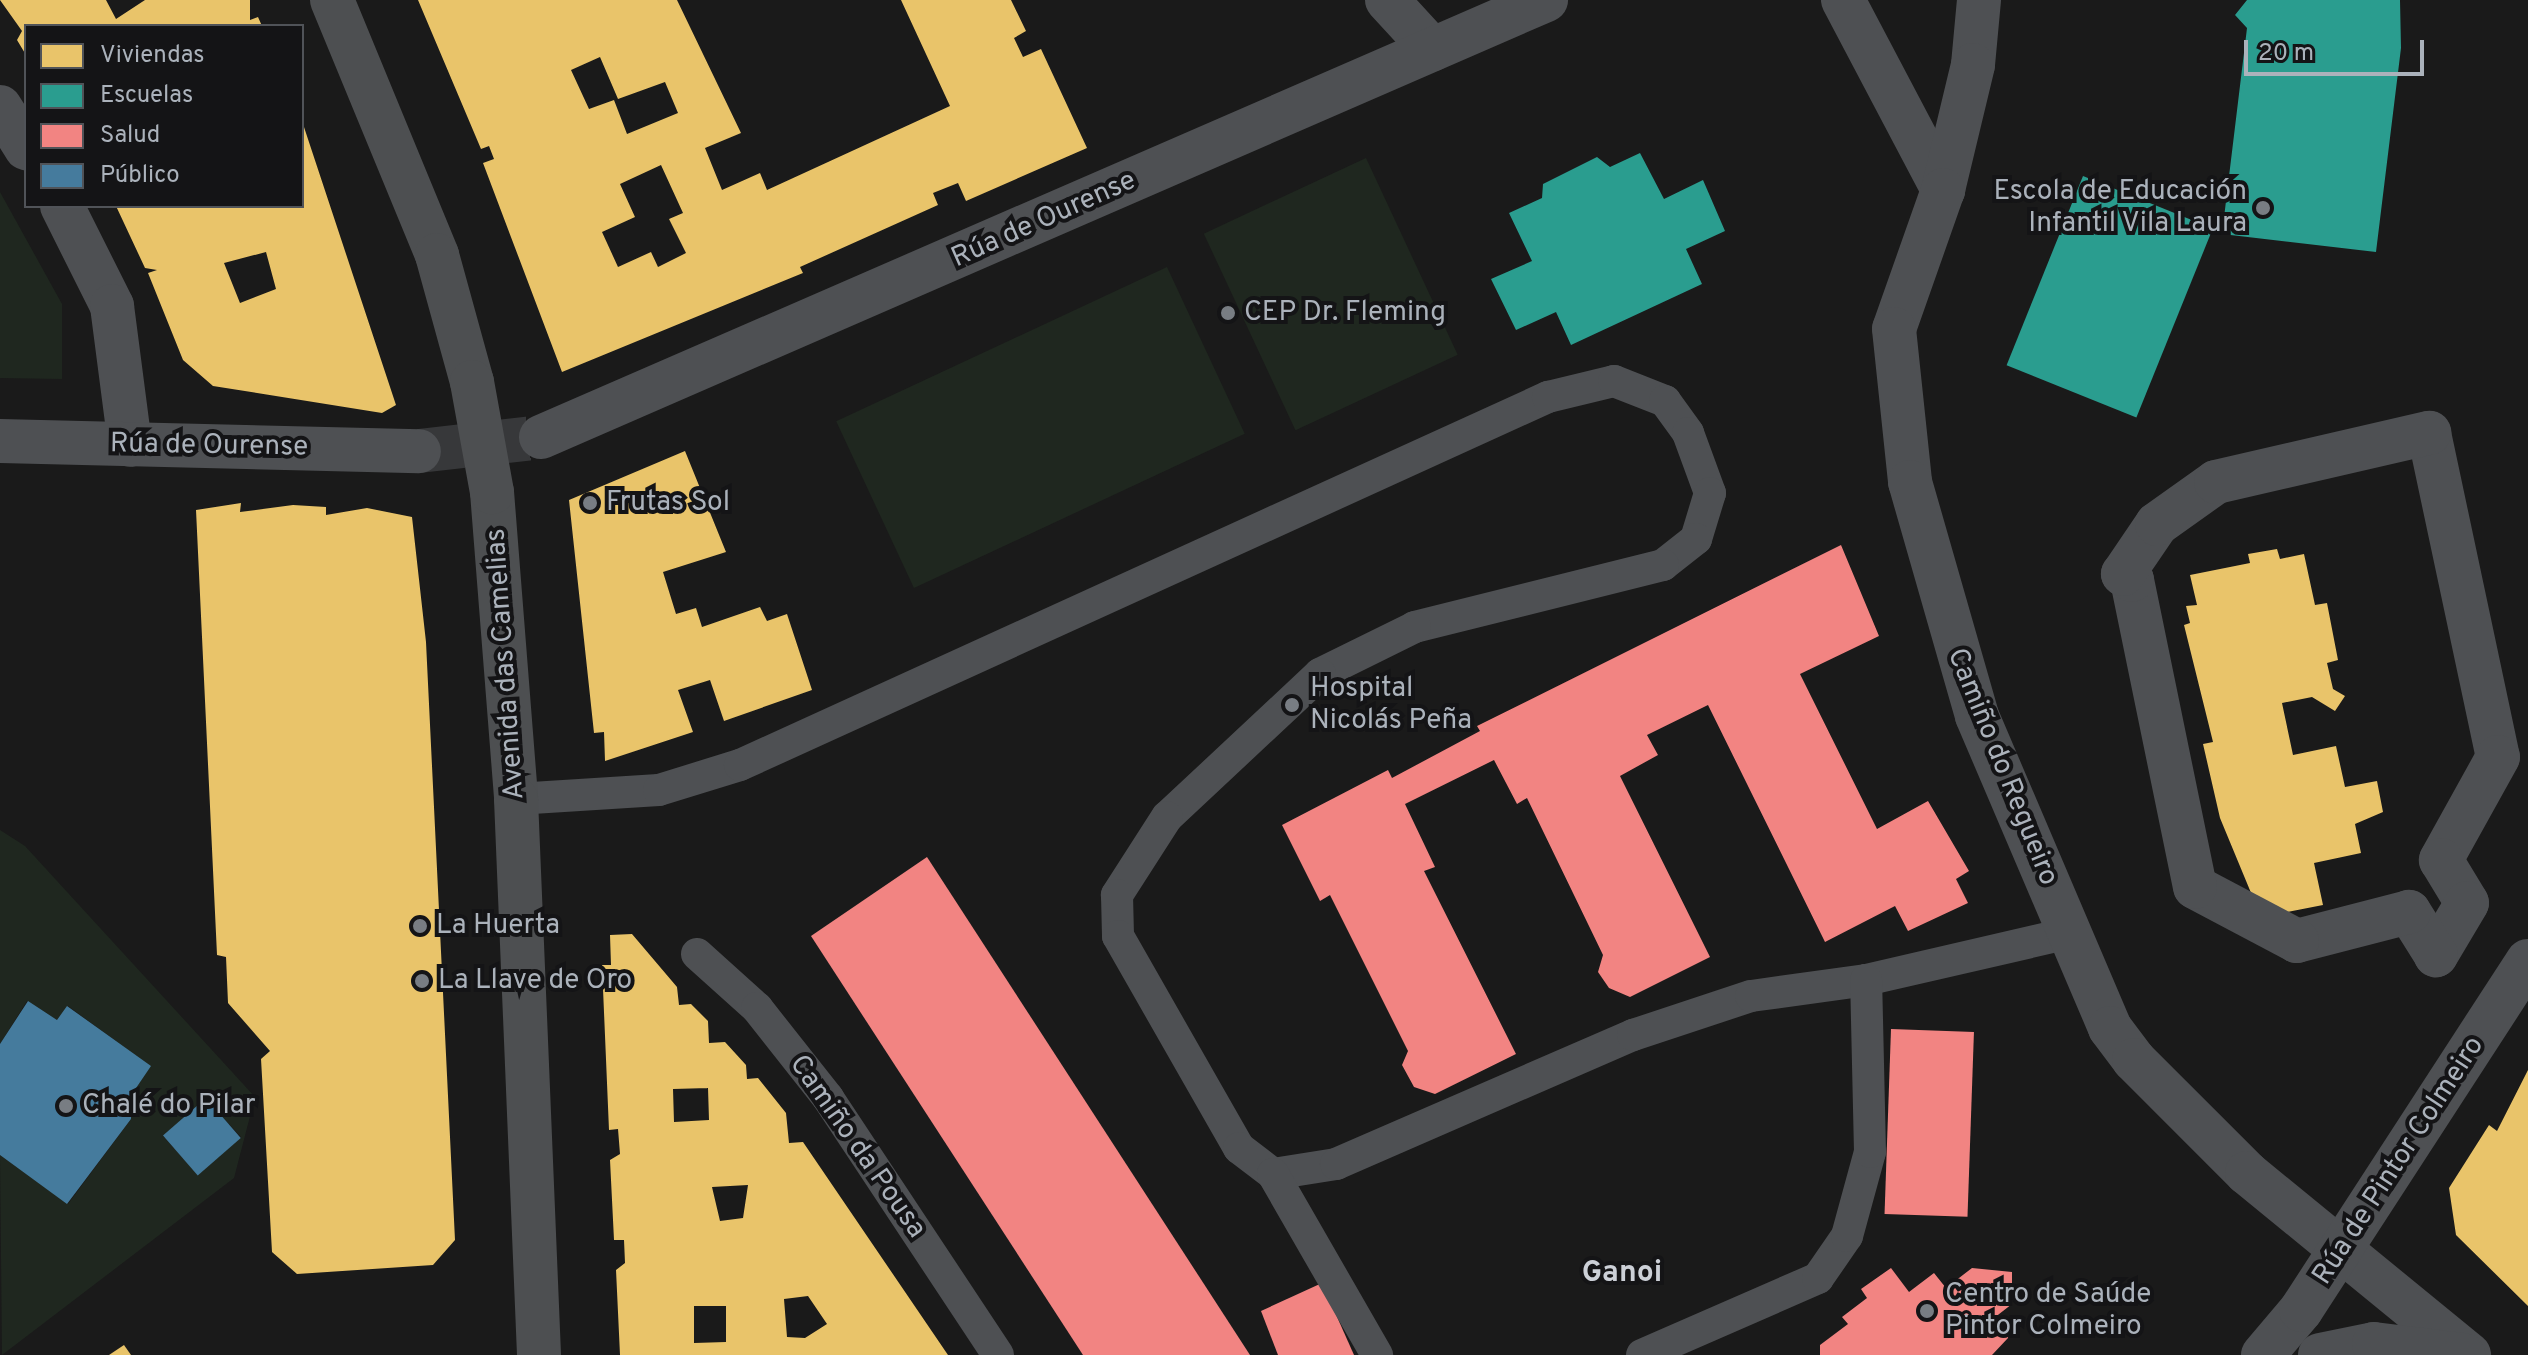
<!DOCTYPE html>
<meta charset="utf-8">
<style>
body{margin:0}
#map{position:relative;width:2528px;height:1355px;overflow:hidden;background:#1a1a1a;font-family:Overpass,sans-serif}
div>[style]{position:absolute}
.green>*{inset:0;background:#1f271f;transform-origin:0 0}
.homes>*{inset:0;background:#e9c46a}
.schools>*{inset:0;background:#2a9d8f;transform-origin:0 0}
.health>*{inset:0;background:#f28482;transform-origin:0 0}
.public>*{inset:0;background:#457b9d;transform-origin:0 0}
.street-tunnel>*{height:44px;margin-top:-22px;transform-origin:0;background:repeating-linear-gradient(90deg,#37383a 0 44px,transparent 0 66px)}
.lane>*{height:32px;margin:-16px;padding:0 16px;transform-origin:16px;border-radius:16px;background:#4e5053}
.street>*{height:44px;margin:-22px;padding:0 22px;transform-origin:22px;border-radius:22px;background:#4e5053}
.secondary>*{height:44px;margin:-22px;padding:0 22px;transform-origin:22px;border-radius:22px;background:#4d4f51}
.secondary-bridge>*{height:44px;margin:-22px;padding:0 22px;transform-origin:22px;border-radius:22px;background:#4d4f51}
.dots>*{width:22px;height:22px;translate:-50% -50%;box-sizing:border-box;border:4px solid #141416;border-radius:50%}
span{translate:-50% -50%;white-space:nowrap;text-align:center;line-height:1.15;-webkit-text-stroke:8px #141416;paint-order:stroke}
.poi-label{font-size:28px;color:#abb2bb}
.right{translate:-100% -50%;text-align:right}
.left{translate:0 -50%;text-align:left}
.street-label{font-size:28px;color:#abb2bb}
.neighbourhood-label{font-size:30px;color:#ccd0d7;font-weight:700}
.legend{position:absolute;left:24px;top:24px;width:280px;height:184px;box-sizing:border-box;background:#141416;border:2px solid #505358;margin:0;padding:10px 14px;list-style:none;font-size:24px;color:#abb2bb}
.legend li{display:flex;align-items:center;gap:16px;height:40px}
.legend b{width:40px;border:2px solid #505358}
.scale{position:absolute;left:2244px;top:40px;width:180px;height:36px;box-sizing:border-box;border:4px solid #abb2bb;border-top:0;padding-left:10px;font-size:24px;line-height:28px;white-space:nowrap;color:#abb2bb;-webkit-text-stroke:6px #141416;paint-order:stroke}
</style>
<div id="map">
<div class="green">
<i style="left:1366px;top:158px;width:217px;height:179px;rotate:65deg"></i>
<i style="clip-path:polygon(0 192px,62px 304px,62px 379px,0 378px)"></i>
<i style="left:1167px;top:267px;width:184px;height:365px;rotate:65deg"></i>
<i style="clip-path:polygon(evenodd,0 830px,25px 846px,255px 1097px,234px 1178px,2px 1355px,0 1155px,68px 1204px,131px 1119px,132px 1094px,150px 1066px,68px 1006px,57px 1020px,27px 1001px,0 1044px,0 830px,206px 1099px,241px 1137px,198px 1175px,163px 1136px,206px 1099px)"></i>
</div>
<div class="homes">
<i style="clip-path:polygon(0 0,106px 0,116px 19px,145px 0,250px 0,250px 20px,258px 17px,262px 26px,26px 26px,26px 55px,17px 40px,22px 31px)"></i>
<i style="clip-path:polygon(evenodd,418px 0,677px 0,741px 133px,705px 148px,722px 190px,760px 173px,767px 190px,950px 106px,901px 0,1011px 0,1026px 31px,1014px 38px,1023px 57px,1041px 49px,1087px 148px,966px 201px,958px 183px,933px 193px,938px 205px,800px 267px,803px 273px,562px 372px,483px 163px,494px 159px,489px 146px,481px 149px,418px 0,600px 57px,618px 99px,665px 82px,678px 113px,627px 134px,614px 100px,589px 109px,571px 70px,600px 57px,418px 0,661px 165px,683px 213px,669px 219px,686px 253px,658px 267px,651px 252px,618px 267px,602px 232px,635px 217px,620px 184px,661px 165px)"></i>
<i style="clip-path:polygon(evenodd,302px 121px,396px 405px,382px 413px,213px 386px,183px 360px,148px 273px,157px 270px,145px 268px,116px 206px,302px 206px,302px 121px,266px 252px,276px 289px,240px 303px,224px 263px,266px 252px)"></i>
<i style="clip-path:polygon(685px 451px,726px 552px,663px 572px,676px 614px,696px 608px,702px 627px,760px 607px,767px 621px,787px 614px,812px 690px,724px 721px,710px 680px,678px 690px,693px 732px,605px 761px,604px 732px,594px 733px,569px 500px)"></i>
<i style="clip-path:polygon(241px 503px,240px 512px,293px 505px,326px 507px,326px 515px,367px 508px,412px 517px,426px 642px,455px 1240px,433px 1265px,297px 1274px,272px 1252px,261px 1059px,270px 1051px,228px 1003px,226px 957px,217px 955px,196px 510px)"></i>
<i style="clip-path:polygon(2277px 549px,2280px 559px,2304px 554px,2315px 605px,2327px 603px,2338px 660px,2327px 663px,2333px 689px,2345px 696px,2335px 711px,2312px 697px,2282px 703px,2293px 755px,2336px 746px,2345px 787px,2377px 781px,2383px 812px,2355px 824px,2361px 853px,2314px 863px,2323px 905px,2261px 917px,2220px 818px,2203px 744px,2213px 742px,2184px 625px,2190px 623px,2186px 606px,2197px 605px,2190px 575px,2250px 563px,2248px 554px)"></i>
<i style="clip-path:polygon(evenodd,632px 934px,677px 987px,679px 1005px,691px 1004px,708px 1021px,709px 1043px,725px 1042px,746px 1065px,747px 1079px,758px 1078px,786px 1113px,789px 1143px,803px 1142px,948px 1355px,620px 1355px,616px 1270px,625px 1263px,624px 1240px,614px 1240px,610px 1160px,620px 1154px,618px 1129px,609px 1130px,602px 965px,611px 965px,610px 935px,632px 934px,708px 1088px,709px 1120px,674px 1122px,673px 1089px,708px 1088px,632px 934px,748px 1185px,743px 1218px,720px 1221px,712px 1187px,748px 1185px,632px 934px,808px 1296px,827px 1324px,805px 1338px,787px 1337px,784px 1299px,808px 1296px,632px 934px,694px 1306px,726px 1306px,726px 1342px,694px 1343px,694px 1306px)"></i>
<i style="clip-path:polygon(2528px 1070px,2528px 1306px,2456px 1235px,2449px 1188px,2489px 1125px,2497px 1131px)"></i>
<i style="clip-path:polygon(124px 1345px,131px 1355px,109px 1355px)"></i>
</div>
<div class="schools">
<i style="clip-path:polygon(2247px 0,2400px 0,2401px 48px,2376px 252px,2222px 234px,2247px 28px,2235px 15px)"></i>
<i style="clip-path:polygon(1640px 153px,1664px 199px,1703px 180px,1725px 231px,1686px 249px,1702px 284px,1571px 345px,1556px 312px,1516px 330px,1491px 279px,1532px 261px,1509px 213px,1542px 198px,1543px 184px,1597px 157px,1610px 167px)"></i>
<i style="left:2083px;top:176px;width:140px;height:204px;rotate:22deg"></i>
</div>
<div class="health">
<i style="clip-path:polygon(1841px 545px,1879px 636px,1800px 674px,1877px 829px,1928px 801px,1969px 871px,1956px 879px,1968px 903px,1908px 931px,1895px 906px,1825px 942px,1708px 705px,1647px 735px,1658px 755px,1620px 776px,1710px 957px,1630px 997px,1609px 988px,1598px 972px,1603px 955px,1527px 798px,1517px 804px,1494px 760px,1405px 804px,1435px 867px,1424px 871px,1516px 1054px,1435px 1094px,1414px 1087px,1402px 1065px,1408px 1051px,1330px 895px,1320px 901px,1282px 825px,1388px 770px,1392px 778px,1480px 731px,1477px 726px)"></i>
<i style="clip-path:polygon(927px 857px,1250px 1355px,1083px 1355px,811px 936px)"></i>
<i style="left:1891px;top:1029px;width:83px;height:185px;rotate:2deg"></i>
<i style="clip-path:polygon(1891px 1268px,1909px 1292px,1934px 1273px,1946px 1288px,1972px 1268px,2012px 1272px,2012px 1304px,1994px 1318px,2007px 1326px,2008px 1338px,1992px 1355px,1820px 1355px,1820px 1345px,1848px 1324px,1842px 1317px,1867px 1298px,1861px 1289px)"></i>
<i style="clip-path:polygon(1322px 1283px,1354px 1355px,1278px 1355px,1261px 1311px)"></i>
</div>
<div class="public">
<i style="clip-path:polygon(28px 1001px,57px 1020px,67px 1006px,151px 1066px,132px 1094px,131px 1119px,67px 1204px,0 1155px,0 1044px)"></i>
<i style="left:206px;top:1098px;width:53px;height:57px;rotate:49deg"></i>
</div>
<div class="street-tunnel">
<i style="left:419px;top:451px;width:123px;rotate:-6.5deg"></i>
</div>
<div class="lane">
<i style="left:516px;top:799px;width:143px;rotate:-3.6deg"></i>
<i style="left:659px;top:790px;width:85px;rotate:-17.2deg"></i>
<i style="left:740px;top:765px;width:888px;rotate:-24.49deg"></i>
<i style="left:1548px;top:397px;width:68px;rotate:-13.6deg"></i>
<i style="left:1614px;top:381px;width:55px;rotate:21.4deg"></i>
<i style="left:1665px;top:401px;width:39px;rotate:54deg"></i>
<i style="left:1688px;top:433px;width:64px;rotate:69.9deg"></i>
<i style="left:1710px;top:493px;width:48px;rotate:106.9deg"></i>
<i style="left:1696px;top:539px;width:42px;rotate:141.8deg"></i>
<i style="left:1663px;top:565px;width:256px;rotate:166deg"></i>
<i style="left:1415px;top:627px;width:106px;rotate:153.7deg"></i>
<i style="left:1320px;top:674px;width:209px;rotate:136.9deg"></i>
<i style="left:1167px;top:817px;width:93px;rotate:122.7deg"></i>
<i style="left:1117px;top:895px;width:41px;rotate:88.6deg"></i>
<i style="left:1118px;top:936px;width:244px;rotate:60.3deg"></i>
<i style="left:1239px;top:1148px;width:43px;rotate:37.4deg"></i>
<i style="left:1273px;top:1174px;width:64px;rotate:-9deg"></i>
<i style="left:1336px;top:1164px;width:324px;rotate:-23.5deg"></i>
<i style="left:1633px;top:1035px;width:124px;rotate:-18.3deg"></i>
<i style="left:1751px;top:996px;width:116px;rotate:-7.9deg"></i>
<i style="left:1866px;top:980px;width:208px;rotate:-13deg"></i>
<i style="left:697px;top:954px;width:81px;rotate:42deg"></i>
<i style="left:757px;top:1008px;width:115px;rotate:51.7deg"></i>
<i style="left:828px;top:1098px;width:308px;rotate:56.5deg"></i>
<i style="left:1273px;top:1174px;width:209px;rotate:60.1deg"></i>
<i style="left:1642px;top:1355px;width:192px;rotate:-23.6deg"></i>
<i style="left:1818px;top:1278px;width:51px;rotate:-55.4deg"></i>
<i style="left:1847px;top:1236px;width:87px;rotate:-74.7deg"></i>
<i style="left:1870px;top:1152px;width:172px;rotate:-91.3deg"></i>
</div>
<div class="street">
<i style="left:1387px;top:0;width:67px;rotate:47.4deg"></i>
<i style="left:1843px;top:0;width:215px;rotate:62.2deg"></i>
<i style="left:1979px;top:0;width:65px;rotate:95.3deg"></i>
<i style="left:1973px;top:65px;width:129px;rotate:103.5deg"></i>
<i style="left:1943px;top:190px;width:147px;rotate:109.4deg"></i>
<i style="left:1894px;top:329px;width:154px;rotate:84deg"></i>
<i style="left:1910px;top:482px;width:243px;rotate:74deg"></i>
<i style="left:1977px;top:716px;width:339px;rotate:66.9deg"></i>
<i style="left:2110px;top:1028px;width:40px;rotate:53deg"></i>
<i style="left:2134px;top:1060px;width:160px;rotate:45deg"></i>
<i style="left:2247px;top:1173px;width:287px;rotate:39.3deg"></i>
<i style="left:0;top:107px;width:49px;rotate:57.6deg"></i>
<i style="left:62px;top:206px;width:112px;rotate:63.4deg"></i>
<i style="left:112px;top:306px;width:140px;rotate:82.6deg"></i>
<i style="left:2429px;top:433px;width:331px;rotate:78deg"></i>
<i style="left:2498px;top:757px;width:118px;rotate:119deg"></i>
<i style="left:2441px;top:860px;width:50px;rotate:58.8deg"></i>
<i style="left:2467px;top:903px;width:61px;rotate:120.8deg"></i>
<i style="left:2436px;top:955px;width:51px;rotate:-122.1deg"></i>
<i style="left:2409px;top:912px;width:116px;rotate:165.5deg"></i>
<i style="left:2297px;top:941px;width:115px;rotate:-152.1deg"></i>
<i style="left:2195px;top:887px;width:313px;rotate:-101.6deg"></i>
<i style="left:2132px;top:580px;width:11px;rotate:-146deg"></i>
<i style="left:2123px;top:574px;width:60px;rotate:-55.8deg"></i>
<i style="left:2157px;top:524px;width:72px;rotate:-35.4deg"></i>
<i style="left:2216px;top:482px;width:219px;rotate:-13deg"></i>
<i style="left:541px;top:437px;width:1096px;rotate:-23.5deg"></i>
<i style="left:0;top:441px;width:419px;rotate:1.4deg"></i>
<i style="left:2263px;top:1355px;width:59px;rotate:-49.8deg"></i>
<i style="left:2301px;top:1310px;width:416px;rotate:-57deg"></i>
<i style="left:2320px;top:1355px;width:55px;rotate:-11.5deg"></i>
<i style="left:2374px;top:1344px;width:90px;rotate:7deg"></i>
</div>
<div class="secondary">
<i style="left:332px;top:0;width:276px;rotate:67.6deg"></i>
<i style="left:437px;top:255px;width:132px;rotate:74.6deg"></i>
<i style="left:492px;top:492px;width:308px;rotate:85.5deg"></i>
<i style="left:516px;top:799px;width:556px;rotate:87.63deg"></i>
</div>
<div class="secondary-bridge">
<i style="left:472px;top:382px;width:112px;rotate:79.7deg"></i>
</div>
<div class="dots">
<i style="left:2263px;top:208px;background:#787d83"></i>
<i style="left:1228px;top:313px;background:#787d83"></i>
<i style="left:590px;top:503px;background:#787d83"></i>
<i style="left:1292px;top:705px;background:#787d83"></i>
<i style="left:420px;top:926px;background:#787d83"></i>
<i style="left:422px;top:981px;background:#787d83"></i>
<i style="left:66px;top:1106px;background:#787d83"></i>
<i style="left:1927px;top:1311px;background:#787d83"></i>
</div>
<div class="poi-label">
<span class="right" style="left:2247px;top:208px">Escola de Educación<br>Infantil Vila Laura</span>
<span class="left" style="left:1244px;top:313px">CEP Dr. Fleming</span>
<span class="left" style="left:606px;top:503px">Frutas Sol</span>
<span class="left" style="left:1310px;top:705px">Hospital<br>Nicolás Peña</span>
<span class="left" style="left:436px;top:926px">La Huerta</span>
<span class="left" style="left:438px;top:981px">La Llave de Oro</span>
<span class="left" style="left:82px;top:1106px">Chalé do Pilar</span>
<span class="left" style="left:1945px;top:1311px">Centro de Saúde<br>Pintor Colmeiro</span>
</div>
<div class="street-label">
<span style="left:1044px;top:220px;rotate:-24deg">Rúa de Ourense</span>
<span style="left:209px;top:446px;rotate:1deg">Rúa de Ourense</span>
<span style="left:506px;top:664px;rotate:-94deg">Avenida das Camelias</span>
<span style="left:2002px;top:767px;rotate:68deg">Camiño do Regueiro</span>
<span style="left:857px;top:1147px;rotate:55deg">Camiño da Pousa</span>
<span style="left:2399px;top:1161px;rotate:-57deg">Rúa de Pintor Colmeiro</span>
</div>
<div class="neighbourhood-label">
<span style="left:1622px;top:1274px">Ganoi</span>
</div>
<ul class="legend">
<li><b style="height:22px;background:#e9c46a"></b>Viviendas</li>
<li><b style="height:22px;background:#2a9d8f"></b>Escuelas</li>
<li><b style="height:22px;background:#f28482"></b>Salud</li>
<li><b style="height:22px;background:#457b9d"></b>Público</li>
</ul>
<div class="scale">20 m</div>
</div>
